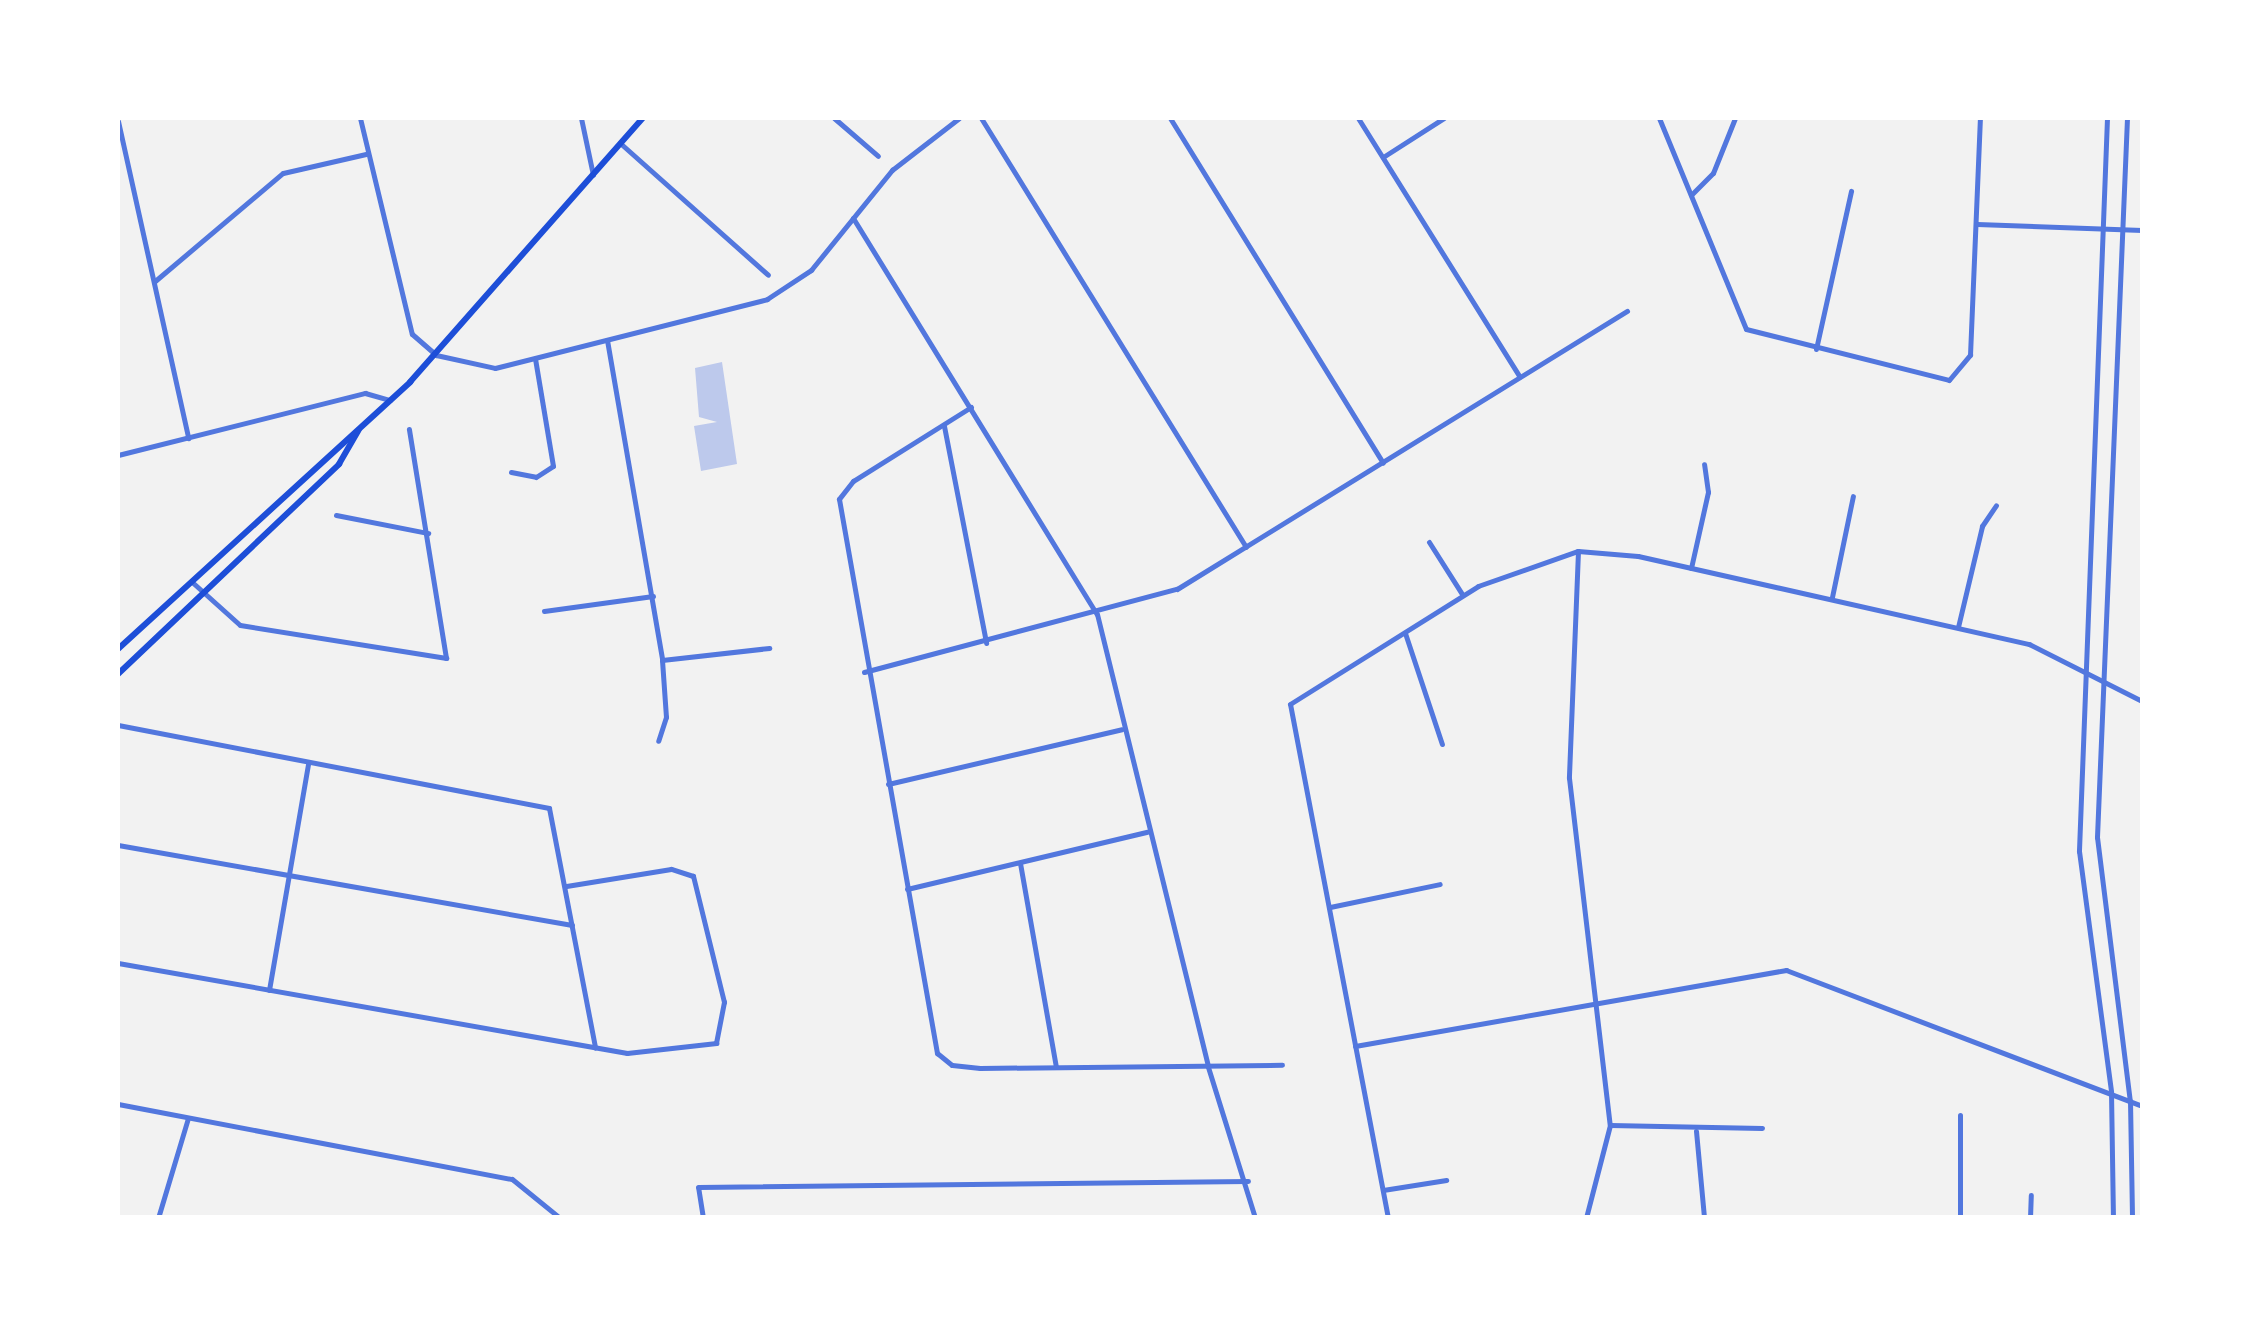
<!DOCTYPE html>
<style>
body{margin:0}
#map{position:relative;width:2260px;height:1335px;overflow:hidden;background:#f2f2f2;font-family:Helvetica,sans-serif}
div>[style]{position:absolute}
.building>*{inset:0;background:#bdc9ec}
.minor>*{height:5px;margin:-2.5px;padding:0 2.5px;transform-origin:2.5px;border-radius:2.5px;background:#5277de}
.tertiary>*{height:5px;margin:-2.5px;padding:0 2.5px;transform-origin:2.5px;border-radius:2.5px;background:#5277de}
.secondary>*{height:6px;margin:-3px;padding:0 3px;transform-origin:3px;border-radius:3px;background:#1d4ed8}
span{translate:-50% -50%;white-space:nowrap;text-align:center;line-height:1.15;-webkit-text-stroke:8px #fff;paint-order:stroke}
.frame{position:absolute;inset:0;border:120px solid #fff;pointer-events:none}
</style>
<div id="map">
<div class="building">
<i style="clip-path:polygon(722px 362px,737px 464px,701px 471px,694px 426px,717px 422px,699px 417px,695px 368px)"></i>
</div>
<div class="minor">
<i style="left:360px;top:118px;width:222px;rotate:76.5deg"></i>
<i style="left:412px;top:334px;width:32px;rotate:41deg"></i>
<i style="left:581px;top:118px;width:58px;rotate:78.1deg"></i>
<i style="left:834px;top:118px;width:58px;rotate:40.8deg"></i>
<i style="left:981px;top:118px;width:504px;rotate:58.3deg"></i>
<i style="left:1170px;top:118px;width:405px;rotate:58.3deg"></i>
<i style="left:1358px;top:118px;width:305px;rotate:58deg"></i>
<i style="left:1659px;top:118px;width:228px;rotate:67.6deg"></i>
<i style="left:1746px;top:329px;width:209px;rotate:14.1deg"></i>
<i style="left:1949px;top:380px;width:33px;rotate:-50deg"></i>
<i style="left:1970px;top:355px;width:237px;rotate:-87.6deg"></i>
<i style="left:118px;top:121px;width:325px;rotate:77.5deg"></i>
<i style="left:620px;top:143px;width:198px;rotate:41.7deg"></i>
<i style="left:1383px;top:157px;width:72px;rotate:-32.6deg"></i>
<i style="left:1691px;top:195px;width:31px;rotate:-45deg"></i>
<i style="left:1713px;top:173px;width:59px;rotate:-68.2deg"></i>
<i style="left:853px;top:218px;width:465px;rotate:58.4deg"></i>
<i style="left:1097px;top:614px;width:466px;rotate:76.2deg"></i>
<i style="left:1208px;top:1067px;width:158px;rotate:72.7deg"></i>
<i style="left:1977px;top:224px;width:165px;rotate:2.1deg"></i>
<i style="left:155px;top:281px;width:167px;rotate:-40.2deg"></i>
<i style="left:283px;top:173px;width:85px;rotate:-12.9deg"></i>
<i style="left:607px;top:340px;width:325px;rotate:80.2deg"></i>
<i style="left:662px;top:660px;width:57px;rotate:86deg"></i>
<i style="left:666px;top:717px;width:25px;rotate:108deg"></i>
<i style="left:1816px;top:349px;width:162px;rotate:-77.5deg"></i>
<i style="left:971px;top:407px;width:139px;rotate:147.9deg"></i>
<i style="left:853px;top:481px;width:23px;rotate:128deg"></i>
<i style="left:839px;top:499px;width:563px;rotate:79.97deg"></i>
<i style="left:937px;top:1053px;width:19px;rotate:39deg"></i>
<i style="left:952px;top:1065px;width:28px;rotate:6deg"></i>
<i style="left:980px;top:1068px;width:302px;rotate:-0.6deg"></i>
<i style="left:944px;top:426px;width:221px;rotate:79deg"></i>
<i style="left:118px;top:455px;width:255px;rotate:-14.1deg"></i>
<i style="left:365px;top:393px;width:26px;rotate:16deg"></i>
<i style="left:511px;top:472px;width:25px;rotate:11deg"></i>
<i style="left:536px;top:477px;width:20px;rotate:-33deg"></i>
<i style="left:553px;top:466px;width:109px;rotate:-99.5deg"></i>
<i style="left:336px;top:515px;width:94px;rotate:11.1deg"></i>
<i style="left:1429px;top:542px;width:62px;rotate:57.6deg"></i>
<i style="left:1578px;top:551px;width:227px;rotate:92.3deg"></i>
<i style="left:1569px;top:778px;width:349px;rotate:83.3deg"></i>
<i style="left:1610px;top:1125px;width:96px;rotate:104.5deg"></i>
<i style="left:1691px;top:568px;width:78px;rotate:-77.4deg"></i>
<i style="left:1708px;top:492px;width:28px;rotate:-98deg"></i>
<i style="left:192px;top:582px;width:64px;rotate:41.9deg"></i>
<i style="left:240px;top:625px;width:209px;rotate:9.1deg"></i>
<i style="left:446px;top:658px;width:232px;rotate:-99.2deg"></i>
<i style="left:1832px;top:597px;width:103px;rotate:-78.3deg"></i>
<i style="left:544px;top:611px;width:110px;rotate:-7.8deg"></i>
<i style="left:1958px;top:627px;width:104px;rotate:-76.6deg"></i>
<i style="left:1982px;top:526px;width:25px;rotate:-56deg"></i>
<i style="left:1405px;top:633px;width:117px;rotate:71.6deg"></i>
<i style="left:662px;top:660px;width:108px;rotate:-6.4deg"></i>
<i style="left:864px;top:672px;width:324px;rotate:-14.9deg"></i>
<i style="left:1177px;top:589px;width:529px;rotate:-31.71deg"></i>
<i style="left:118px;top:725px;width:439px;rotate:10.9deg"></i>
<i style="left:549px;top:808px;width:244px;rotate:79.1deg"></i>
<i style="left:888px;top:784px;width:240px;rotate:-13.2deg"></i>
<i style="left:118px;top:845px;width:461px;rotate:10deg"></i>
<i style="left:1020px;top:863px;width:207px;rotate:80deg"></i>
<i style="left:907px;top:889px;width:247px;rotate:-13.4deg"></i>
<i style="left:1330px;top:907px;width:112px;rotate:-11.8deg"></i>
<i style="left:118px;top:963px;width:517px;rotate:10.03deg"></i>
<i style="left:627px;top:1053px;width:90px;rotate:-6.4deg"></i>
<i style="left:716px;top:1043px;width:42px;rotate:-79deg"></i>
<i style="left:724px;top:1002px;width:130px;rotate:-103.8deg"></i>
<i style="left:693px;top:876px;width:23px;rotate:-162deg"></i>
<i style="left:671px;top:869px;width:106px;rotate:170.8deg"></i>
<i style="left:269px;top:990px;width:229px;rotate:-80.2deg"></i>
<i style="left:1355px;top:1046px;width:438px;rotate:-10deg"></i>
<i style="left:1786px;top:970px;width:381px;rotate:20.9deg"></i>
<i style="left:118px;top:1104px;width:401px;rotate:10.8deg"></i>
<i style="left:512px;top:1179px;width:62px;rotate:39.1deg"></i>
<i style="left:1960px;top:1115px;width:103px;rotate:90deg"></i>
<i style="left:1610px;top:1125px;width:152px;rotate:1.1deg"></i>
<i style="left:1696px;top:1131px;width:87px;rotate:84.7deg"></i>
<i style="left:1383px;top:1190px;width:64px;rotate:-9deg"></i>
<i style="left:158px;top:1218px;width:104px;rotate:-73.3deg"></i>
<i style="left:703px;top:1218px;width:31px;rotate:-99deg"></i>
<i style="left:698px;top:1187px;width:550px;rotate:-0.63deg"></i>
<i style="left:1388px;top:1218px;width:523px;rotate:-100.79deg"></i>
<i style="left:1290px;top:704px;width:222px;rotate:-32.1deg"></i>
<i style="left:1478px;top:586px;width:106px;rotate:-19.3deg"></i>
<i style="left:1578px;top:551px;width:60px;rotate:4.8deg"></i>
<i style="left:1638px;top:556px;width:401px;rotate:12.7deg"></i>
<i style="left:2029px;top:644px;width:127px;rotate:26.8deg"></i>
<i style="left:2030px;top:1218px;width:23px;rotate:-88deg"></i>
</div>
<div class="tertiary">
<i style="left:2107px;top:118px;width:734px;rotate:92.19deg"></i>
<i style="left:2079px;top:851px;width:243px;rotate:82.4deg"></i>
<i style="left:2111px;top:1092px;width:126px;rotate:89.1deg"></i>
<i style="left:2127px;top:118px;width:720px;rotate:92.39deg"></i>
<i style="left:2097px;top:837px;width:266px;rotate:82.9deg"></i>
<i style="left:2130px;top:1101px;width:117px;rotate:89deg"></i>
<i style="left:436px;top:355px;width:60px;rotate:12.4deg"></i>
<i style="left:495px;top:368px;width:281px;rotate:-14.2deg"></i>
<i style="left:767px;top:299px;width:53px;rotate:-33.4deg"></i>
<i style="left:811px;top:270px;width:129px;rotate:-51deg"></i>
<i style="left:892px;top:170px;width:85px;rotate:-37.8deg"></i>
</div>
<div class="secondary">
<i style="left:118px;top:649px;width:396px;rotate:-42.4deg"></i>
<i style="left:410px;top:382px;width:352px;rotate:-48.6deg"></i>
<i style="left:118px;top:674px;width:305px;rotate:-43.5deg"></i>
<i style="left:339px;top:464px;width:39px;rotate:-60deg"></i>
</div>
<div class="frame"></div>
</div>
